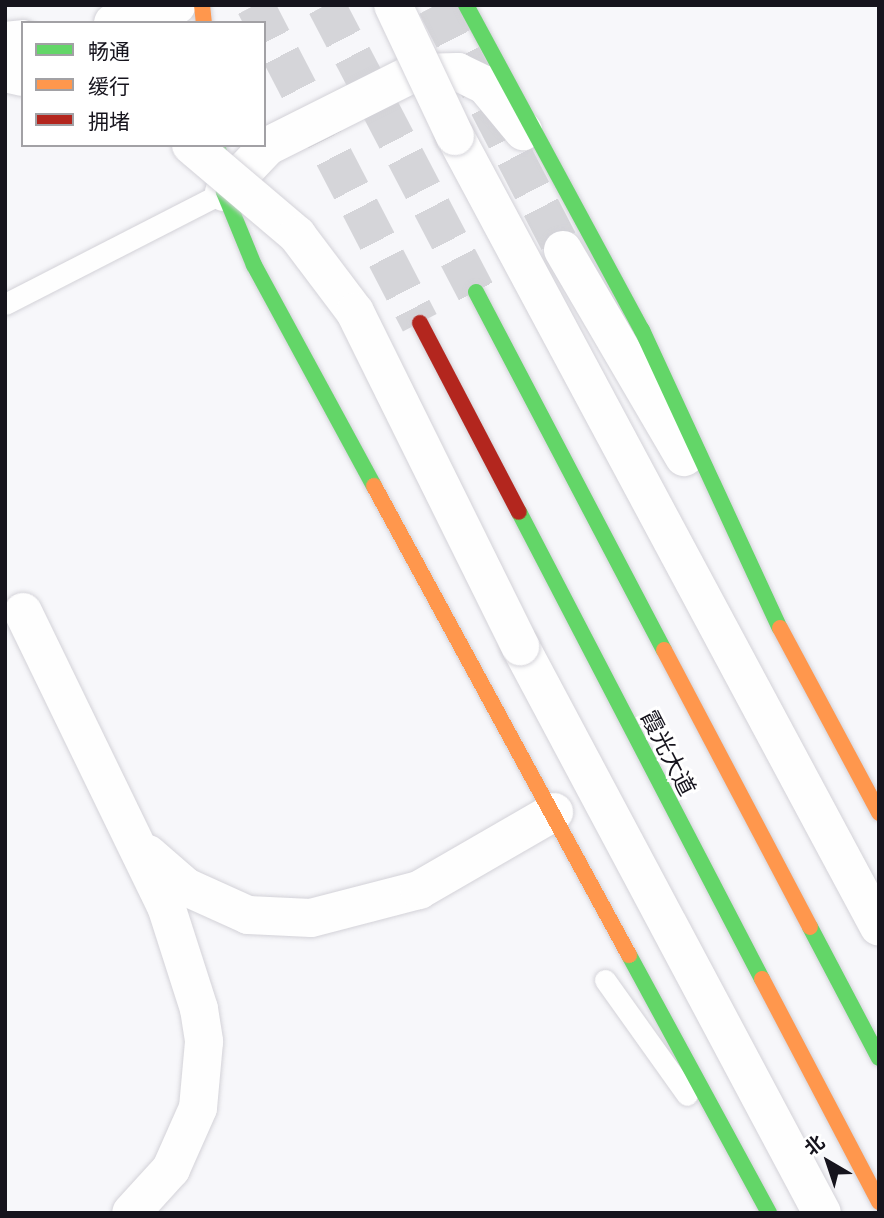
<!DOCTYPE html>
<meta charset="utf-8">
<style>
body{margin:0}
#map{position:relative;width:884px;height:1218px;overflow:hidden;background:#f7f7fa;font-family:Cabin,"Noto Sans SC",sans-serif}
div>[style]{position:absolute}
.street-tunnel>*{height:38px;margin-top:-19px;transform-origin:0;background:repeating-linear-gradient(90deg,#d5d5d9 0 38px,transparent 0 57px)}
.primary-tunnel>*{height:38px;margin-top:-19px;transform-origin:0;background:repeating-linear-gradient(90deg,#d5d5d9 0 38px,transparent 0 57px)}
.roads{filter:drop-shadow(0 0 2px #d3d2d8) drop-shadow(0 0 2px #d3d2d8)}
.lane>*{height:21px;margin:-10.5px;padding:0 10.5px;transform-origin:10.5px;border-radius:10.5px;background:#fefefe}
.street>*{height:38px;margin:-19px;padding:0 19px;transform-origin:19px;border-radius:19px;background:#fefefe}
.fast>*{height:16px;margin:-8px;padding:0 8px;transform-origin:8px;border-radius:8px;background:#63d668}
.slow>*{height:16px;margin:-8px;padding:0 8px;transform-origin:8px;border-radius:8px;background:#ff974d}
.jam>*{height:16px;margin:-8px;padding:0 8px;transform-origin:8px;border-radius:8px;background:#b3261e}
.bridges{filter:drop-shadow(0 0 2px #d3d2d8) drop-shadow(0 0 2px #d3d2d8)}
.street-bridge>*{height:38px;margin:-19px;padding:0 19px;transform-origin:19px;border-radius:19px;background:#fefefe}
span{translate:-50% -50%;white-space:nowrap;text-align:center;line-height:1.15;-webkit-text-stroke:6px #fff;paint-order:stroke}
.street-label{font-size:23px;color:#16141d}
.frame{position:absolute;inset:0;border:7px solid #16141d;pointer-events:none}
.legend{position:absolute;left:21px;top:21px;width:245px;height:126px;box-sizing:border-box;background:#fff;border:2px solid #a2a1a5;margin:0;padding:9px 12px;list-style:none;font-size:21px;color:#16141d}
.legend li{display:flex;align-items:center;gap:14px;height:35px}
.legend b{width:35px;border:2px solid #a2a1a5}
.north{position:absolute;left:793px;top:1127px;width:70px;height:70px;-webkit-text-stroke:5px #fff;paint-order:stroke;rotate:321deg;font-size:19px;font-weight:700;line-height:28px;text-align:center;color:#16141d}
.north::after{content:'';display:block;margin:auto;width:24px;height:32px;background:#16141d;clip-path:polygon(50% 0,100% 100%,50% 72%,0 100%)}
</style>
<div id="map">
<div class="street-tunnel">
<i style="left:436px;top:5px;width:276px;rotate:62.6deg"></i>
</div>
<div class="primary-tunnel">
<i style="left:255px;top:5px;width:358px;rotate:62.6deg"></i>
<i style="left:326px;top:5px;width:324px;rotate:62.4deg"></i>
</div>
<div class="roads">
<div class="lane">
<i style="left:5px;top:304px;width:246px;rotate:-27.1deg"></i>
<i style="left:605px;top:980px;width:141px;rotate:54.5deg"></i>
</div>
<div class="street">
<i style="left:113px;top:23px;width:66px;rotate:-15.7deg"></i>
<i style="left:5px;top:41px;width:18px;rotate:-6deg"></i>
<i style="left:5px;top:73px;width:18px;rotate:13deg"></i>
<i style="left:455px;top:136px;width:897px;rotate:61.81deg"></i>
<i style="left:224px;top:192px;width:64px;rotate:-46.3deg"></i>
<i style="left:268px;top:146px;width:163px;rotate:-26.6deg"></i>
<i style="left:414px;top:73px;width:44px;rotate:-1.3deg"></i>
<i style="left:458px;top:72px;width:30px;rotate:26deg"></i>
<i style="left:485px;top:85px;width:60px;rotate:50.4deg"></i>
<i style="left:563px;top:250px;width:240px;rotate:59.7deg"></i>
<i style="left:23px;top:612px;width:327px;rotate:64.1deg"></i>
<i style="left:166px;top:906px;width:108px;rotate:72.2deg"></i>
<i style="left:199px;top:1009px;width:33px;rotate:81deg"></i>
<i style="left:204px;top:1042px;width:66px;rotate:95.2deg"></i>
<i style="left:198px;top:1108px;width:67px;rotate:113.9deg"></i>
<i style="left:171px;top:1169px;width:59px;rotate:132.3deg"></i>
<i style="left:520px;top:646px;width:642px;rotate:61.96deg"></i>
<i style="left:148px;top:854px;width:50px;rotate:41deg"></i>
<i style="left:186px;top:887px;width:68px;rotate:24.3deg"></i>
<i style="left:248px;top:915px;width:63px;rotate:2.7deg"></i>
<i style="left:311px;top:918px;width:112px;rotate:-14.5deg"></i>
<i style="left:419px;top:890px;width:156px;rotate:-30deg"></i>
</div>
<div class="fast">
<i style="left:466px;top:5px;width:370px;rotate:61.6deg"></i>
<i style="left:642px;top:330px;width:328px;rotate:65.2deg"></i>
<i style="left:219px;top:151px;width:41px;rotate:83deg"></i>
<i style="left:224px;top:192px;width:79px;rotate:67.7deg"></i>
<i style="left:254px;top:265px;width:251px;rotate:61.5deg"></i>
<i style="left:476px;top:292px;width:404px;rotate:62.3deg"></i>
<i style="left:519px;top:512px;width:526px;rotate:62.51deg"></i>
<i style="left:810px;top:927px;width:148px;rotate:62.2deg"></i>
<i style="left:629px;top:955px;width:294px;rotate:61.5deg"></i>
</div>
<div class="slow">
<i style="left:202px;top:5px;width:18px;rotate:84deg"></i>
<i style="left:374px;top:486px;width:534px;rotate:61.47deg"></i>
<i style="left:780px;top:628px;width:210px;rotate:61.8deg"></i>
<i style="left:664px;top:650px;width:313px;rotate:62.2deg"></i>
<i style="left:762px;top:979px;width:252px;rotate:62.3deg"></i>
</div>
<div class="jam">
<i style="left:420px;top:323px;width:213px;rotate:62.4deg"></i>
</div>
</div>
<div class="bridges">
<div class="street-bridge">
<i style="left:393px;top:5px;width:145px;rotate:64.7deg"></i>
<i style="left:191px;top:145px;width:139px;rotate:40.3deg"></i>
<i style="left:297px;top:235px;width:96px;rotate:53deg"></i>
<i style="left:355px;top:312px;width:373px;rotate:63.7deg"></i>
</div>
</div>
<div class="street-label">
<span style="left:668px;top:753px;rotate:63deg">霞光大道</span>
</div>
<div class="frame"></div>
<ul class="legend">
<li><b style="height:9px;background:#63d668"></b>畅通</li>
<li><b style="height:9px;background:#ff974d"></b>缓行</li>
<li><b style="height:9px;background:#b3261e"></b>拥堵</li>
</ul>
<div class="north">北</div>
</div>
